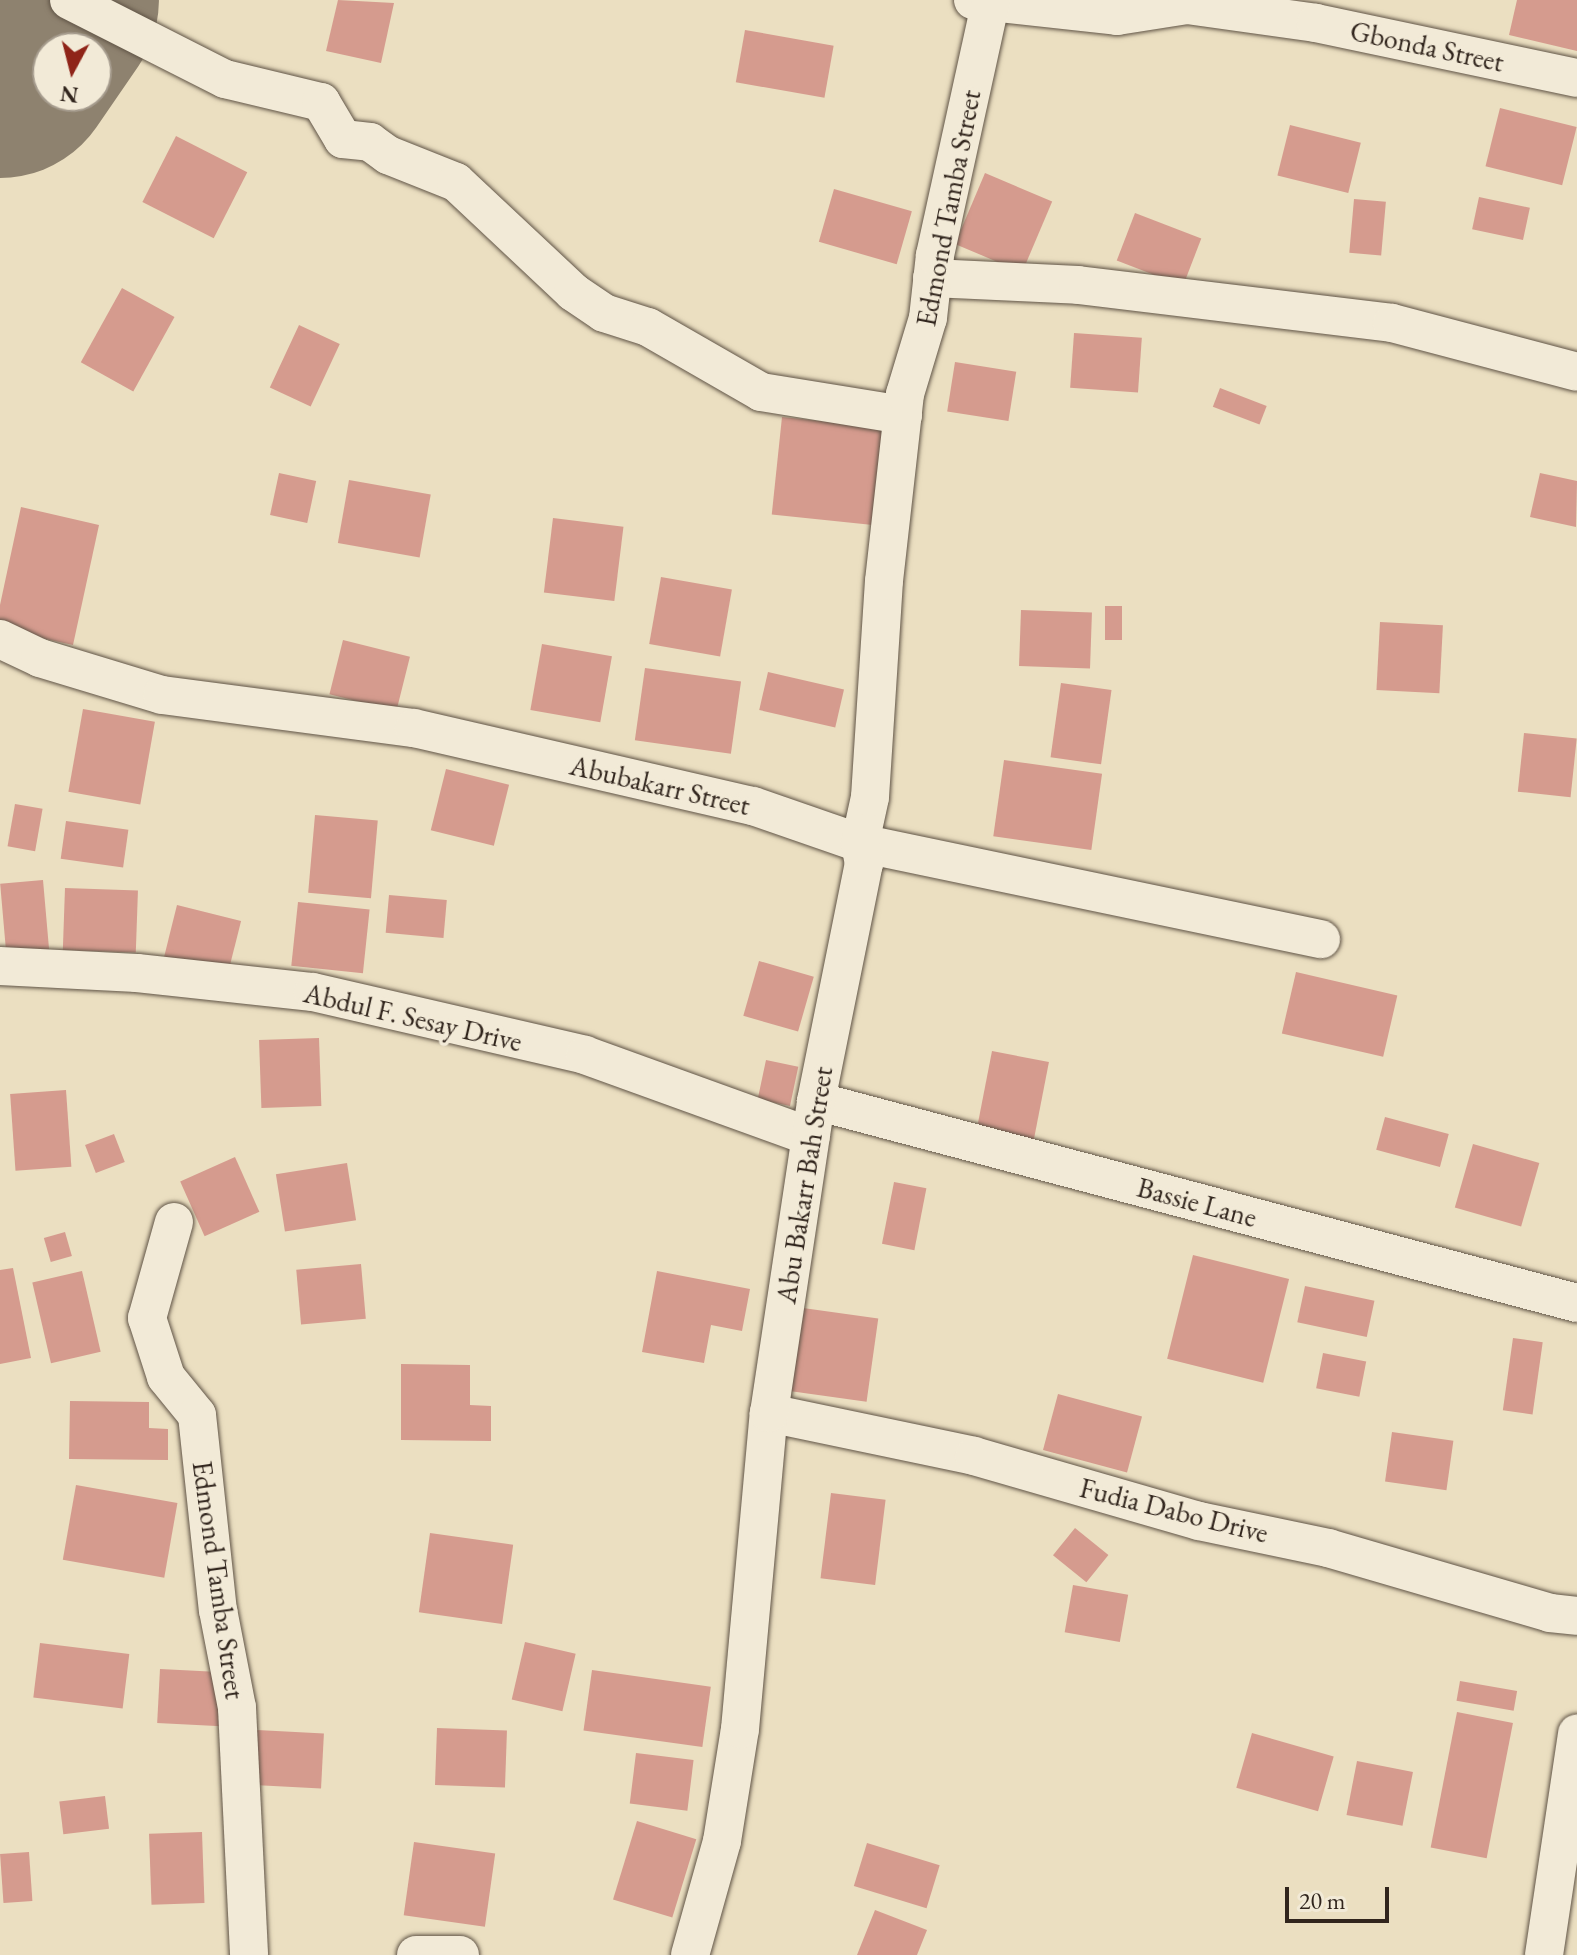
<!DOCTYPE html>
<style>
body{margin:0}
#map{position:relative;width:1577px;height:1955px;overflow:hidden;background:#ebdfc1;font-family:"EB Garamond",serif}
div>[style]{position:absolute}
.runway>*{height:234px;margin:-117px;padding:0 117px;transform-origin:117px;border-radius:117px;background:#8e826f}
.building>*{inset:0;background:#d59b8e;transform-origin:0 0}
.roads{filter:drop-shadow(0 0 2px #605446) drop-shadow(0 0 2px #605446)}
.minor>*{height:38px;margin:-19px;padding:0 19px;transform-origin:19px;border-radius:19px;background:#f2ead7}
span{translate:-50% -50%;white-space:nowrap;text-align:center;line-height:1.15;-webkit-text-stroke:7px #f2ead7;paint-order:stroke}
.street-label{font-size:28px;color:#31251d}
.north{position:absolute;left:32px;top:32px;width:80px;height:80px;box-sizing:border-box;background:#f2ead7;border:2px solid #a59b8d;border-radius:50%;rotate:187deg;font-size:22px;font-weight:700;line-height:32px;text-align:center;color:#31251d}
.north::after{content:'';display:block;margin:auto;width:28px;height:36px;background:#8f2418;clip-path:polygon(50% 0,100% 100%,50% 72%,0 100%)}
.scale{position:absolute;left:1285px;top:1887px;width:104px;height:36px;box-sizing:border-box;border:4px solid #31251d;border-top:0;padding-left:10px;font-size:24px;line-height:28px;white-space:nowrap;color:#31251d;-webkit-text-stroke:6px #f2ead7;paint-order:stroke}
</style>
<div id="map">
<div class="runway">
<i style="left:0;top:61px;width:74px;rotate:-55.5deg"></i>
</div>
<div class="building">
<i style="clip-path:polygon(338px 0,394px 3px,381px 63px,326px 51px)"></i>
<i style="clip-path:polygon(1517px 0,1577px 0,1577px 51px,1509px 35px)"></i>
<i style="left:745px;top:30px;width:90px;height:53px;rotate:10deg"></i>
<i style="left:1500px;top:108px;width:79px;height:60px;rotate:14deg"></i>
<i style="left:1290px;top:125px;width:73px;height:52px;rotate:14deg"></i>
<i style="left:176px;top:136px;width:80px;height:74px;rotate:27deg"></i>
<i style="left:985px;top:173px;width:73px;height:77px;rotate:23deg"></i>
<i style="left:834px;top:189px;width:81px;height:55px;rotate:16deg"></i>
<i style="left:1479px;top:197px;width:52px;height:33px;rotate:12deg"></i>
<i style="left:1354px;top:199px;width:32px;height:54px;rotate:5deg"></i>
<i style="left:1135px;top:213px;width:71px;height:51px;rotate:21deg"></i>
<i style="left:122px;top:288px;width:60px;height:85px;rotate:29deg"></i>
<i style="left:299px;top:325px;width:45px;height:69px;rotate:25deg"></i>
<i style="left:1074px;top:333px;width:68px;height:55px;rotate:4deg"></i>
<i style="left:955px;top:362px;width:62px;height:50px;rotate:9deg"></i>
<i style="left:1220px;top:388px;width:50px;height:20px;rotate:21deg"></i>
<i style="left:782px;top:417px;width:104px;height:98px;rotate:6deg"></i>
<i style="left:279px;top:473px;width:38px;height:43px;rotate:12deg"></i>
<i style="clip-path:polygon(1540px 473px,1577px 481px,1576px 527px,1530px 517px)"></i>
<i style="left:349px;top:480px;width:83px;height:64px;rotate:10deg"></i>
<i style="clip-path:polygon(21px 507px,99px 525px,73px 645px,0 629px,0 605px)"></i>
<i style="left:553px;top:518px;width:71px;height:75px;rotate:7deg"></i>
<i style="left:661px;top:577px;width:72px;height:68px;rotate:10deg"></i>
<i style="left:1105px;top:606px;width:17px;height:34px"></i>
<i style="left:1021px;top:610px;width:71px;height:56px;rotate:2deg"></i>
<i style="left:1380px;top:622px;width:63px;height:68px;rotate:3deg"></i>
<i style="left:343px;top:640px;width:69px;height:56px;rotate:14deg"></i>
<i style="left:542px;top:644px;width:71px;height:67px;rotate:10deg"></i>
<i style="left:645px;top:668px;width:97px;height:73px;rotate:8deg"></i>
<i style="left:768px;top:672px;width:78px;height:39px;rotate:13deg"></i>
<i style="left:1061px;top:683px;width:51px;height:75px;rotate:8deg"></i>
<i style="left:83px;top:709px;width:73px;height:84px;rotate:10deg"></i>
<i style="left:1524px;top:733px;width:53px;height:59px;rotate:6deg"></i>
<i style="left:1004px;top:760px;width:99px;height:77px;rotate:8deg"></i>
<i style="left:446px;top:769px;width:65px;height:63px;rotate:14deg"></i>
<i style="left:15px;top:804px;width:28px;height:43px;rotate:10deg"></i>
<i style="left:315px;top:815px;width:63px;height:78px;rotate:5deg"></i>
<i style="left:66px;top:821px;width:63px;height:38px;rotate:8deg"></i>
<i style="left:43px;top:880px;width:73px;height:43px;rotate:85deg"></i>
<i style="left:65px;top:888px;width:73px;height:62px;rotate:2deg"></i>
<i style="left:389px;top:895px;width:58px;height:38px;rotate:5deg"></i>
<i style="left:298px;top:902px;width:72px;height:64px;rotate:6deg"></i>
<i style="left:177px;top:905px;width:66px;height:54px;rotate:14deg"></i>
<i style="left:759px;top:961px;width:57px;height:57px;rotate:16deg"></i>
<i style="left:1296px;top:972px;width:104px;height:63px;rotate:13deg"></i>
<i style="left:319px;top:1038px;width:68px;height:60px;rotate:88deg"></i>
<i style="left:992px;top:1051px;width:58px;height:81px;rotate:11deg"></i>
<i style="left:766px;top:1060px;width:33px;height:40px;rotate:12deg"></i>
<i style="left:66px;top:1090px;width:77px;height:56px;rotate:86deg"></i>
<i style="left:1385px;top:1117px;width:66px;height:34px;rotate:15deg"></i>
<i style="left:114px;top:1134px;width:30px;height:31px;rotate:69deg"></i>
<i style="left:1473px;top:1144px;width:69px;height:66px;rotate:16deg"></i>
<i style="left:235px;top:1157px;width:60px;height:60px;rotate:66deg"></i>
<i style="left:347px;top:1163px;width:58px;height:72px;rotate:81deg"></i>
<i style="left:894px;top:1182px;width:33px;height:63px;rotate:11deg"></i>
<i style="left:65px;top:1232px;width:25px;height:22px;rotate:74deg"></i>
<i style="left:1193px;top:1255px;width:99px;height:107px;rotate:14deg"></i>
<i style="left:361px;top:1264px;width:55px;height:65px;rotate:85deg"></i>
<i style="clip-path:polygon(13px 1268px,31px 1358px,0 1364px,0 1270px)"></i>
<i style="left:82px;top:1271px;width:83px;height:51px;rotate:77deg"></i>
<i style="clip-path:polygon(657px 1271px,750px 1289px,742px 1331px,711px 1325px,704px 1363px,642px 1352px)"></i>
<i style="left:1305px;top:1286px;width:71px;height:37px;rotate:12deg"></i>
<i style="left:803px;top:1308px;width:76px;height:84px;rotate:8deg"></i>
<i style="left:1513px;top:1338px;width:30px;height:73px;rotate:8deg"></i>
<i style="left:1323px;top:1353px;width:44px;height:36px;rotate:11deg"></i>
<i style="clip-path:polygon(401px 1364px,470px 1365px,470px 1405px,491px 1406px,491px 1441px,401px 1440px)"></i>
<i style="left:1058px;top:1394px;width:87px;height:58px;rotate:15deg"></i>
<i style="clip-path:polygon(70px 1401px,149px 1402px,149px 1428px,168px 1429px,168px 1460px,69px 1459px)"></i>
<i style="left:1392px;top:1432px;width:62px;height:50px;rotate:8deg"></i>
<i style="left:76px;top:1485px;width:103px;height:76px;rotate:10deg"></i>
<i style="left:831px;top:1493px;width:55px;height:86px;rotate:7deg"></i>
<i style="left:1075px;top:1528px;width:43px;height:35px;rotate:39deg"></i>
<i style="left:430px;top:1533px;width:84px;height:80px;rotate:8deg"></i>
<i style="left:1073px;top:1585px;width:56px;height:48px;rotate:10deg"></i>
<i style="left:525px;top:1642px;width:52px;height:59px;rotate:13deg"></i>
<i style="left:40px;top:1643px;width:90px;height:55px;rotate:7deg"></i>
<i style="left:160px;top:1669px;width:64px;height:54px;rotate:3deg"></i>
<i style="left:592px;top:1670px;width:120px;height:61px;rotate:8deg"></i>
<i style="left:1460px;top:1681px;width:58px;height:20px;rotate:10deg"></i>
<i style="left:1457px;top:1712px;width:57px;height:138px;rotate:11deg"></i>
<i style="left:437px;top:1728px;width:70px;height:57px;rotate:2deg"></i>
<i style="left:257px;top:1730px;width:67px;height:55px;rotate:3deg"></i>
<i style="left:1252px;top:1733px;width:85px;height:57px;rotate:16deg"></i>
<i style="left:636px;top:1753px;width:58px;height:51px;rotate:7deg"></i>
<i style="left:1357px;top:1761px;width:57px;height:55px;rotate:11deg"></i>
<i style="left:105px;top:1796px;width:33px;height:46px;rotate:83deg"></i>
<i style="left:637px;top:1821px;width:62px;height:82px;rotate:17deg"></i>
<i style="left:202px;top:1832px;width:71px;height:53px;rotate:88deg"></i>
<i style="left:414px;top:1842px;width:82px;height:74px;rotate:8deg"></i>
<i style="left:867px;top:1843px;width:76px;height:45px;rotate:17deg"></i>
<i style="left:29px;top:1852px;width:49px;height:29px;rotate:86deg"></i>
<i style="clip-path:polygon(875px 1910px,927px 1930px,917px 1955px,857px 1955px)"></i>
</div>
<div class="roads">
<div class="minor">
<i style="left:69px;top:0;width:175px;rotate:26.9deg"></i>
<i style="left:225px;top:79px;width:99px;rotate:13.5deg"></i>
<i style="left:321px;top:102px;width:43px;rotate:59.3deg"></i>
<i style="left:343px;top:139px;width:27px;rotate:6deg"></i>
<i style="left:370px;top:142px;width:22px;rotate:36deg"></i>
<i style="left:388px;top:155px;width:73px;rotate:21.7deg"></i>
<i style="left:456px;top:182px;width:161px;rotate:43.2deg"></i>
<i style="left:573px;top:292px;width:37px;rotate:34deg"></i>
<i style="left:604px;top:313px;width:46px;rotate:17.7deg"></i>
<i style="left:648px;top:327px;width:130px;rotate:29.9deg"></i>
<i style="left:761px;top:392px;width:144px;rotate:9.2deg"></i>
<i style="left:973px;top:0;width:145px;rotate:6.3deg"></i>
<i style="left:1117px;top:16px;width:71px;rotate:-8.9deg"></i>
<i style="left:1187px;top:5px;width:130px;rotate:7.9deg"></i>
<i style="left:1316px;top:23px;width:267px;rotate:11.9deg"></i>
<i style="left:932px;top:278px;width:146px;rotate:2.7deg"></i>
<i style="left:1078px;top:285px;width:316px;rotate:6.9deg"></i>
<i style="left:1392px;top:323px;width:191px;rotate:14.8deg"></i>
<i style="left:0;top:639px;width:44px;rotate:25.4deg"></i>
<i style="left:40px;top:658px;width:127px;rotate:16.9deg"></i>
<i style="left:162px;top:695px;width:254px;rotate:7.5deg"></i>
<i style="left:414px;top:728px;width:348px;rotate:13deg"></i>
<i style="left:753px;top:806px;width:113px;rotate:19.1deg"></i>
<i style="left:860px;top:843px;width:471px;rotate:11.8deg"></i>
<i style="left:0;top:966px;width:137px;rotate:2.9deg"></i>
<i style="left:137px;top:973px;width:177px;rotate:6.2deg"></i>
<i style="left:313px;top:992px;width:279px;rotate:13deg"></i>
<i style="left:585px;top:1055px;width:240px;rotate:19.9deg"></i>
<i style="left:816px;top:1101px;width:787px;rotate:14.87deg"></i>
<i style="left:174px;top:1222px;width:100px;rotate:105.7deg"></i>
<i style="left:147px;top:1318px;width:62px;rotate:72.1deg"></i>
<i style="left:166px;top:1377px;width:49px;rotate:50.8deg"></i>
<i style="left:197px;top:1415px;width:196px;rotate:83.9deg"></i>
<i style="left:218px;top:1610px;width:100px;rotate:79deg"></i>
<i style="left:237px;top:1708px;width:247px;rotate:87.2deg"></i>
<i style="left:769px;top:1413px;width:209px;rotate:11.8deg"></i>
<i style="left:974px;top:1456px;width:234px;rotate:16.1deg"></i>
<i style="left:1199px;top:1521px;width:132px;rotate:11.8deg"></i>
<i style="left:1328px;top:1548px;width:231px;rotate:16.3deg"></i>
<i style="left:1550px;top:1613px;width:27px;rotate:6deg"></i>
<i style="left:416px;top:1955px;width:44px"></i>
<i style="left:690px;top:1955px;width:118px;rotate:-74.3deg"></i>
<i style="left:722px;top:1841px;width:113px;rotate:-80.9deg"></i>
<i style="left:740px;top:1729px;width:317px;rotate:-84.8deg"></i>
<i style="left:769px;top:1413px;width:316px;rotate:-81.4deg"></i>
<i style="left:816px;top:1101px;width:242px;rotate:-78.6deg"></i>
<i style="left:864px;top:864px;width:21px;rotate:-101deg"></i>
<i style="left:860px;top:843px;width:47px;rotate:-77.7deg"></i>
<i style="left:870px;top:797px;width:216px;rotate:-86.3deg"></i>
<i style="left:884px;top:581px;width:188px;rotate:-83.6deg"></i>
<i style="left:905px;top:394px;width:79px;rotate:-73.2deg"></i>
<i style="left:928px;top:318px;width:63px;rotate:-83.7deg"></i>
<i style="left:935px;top:255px;width:261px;rotate:-77.6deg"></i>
<i style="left:1544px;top:1955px;width:224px;rotate:-81.5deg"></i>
</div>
</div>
<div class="street-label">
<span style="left:1427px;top:46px;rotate:12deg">Gbonda Street</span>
<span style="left:948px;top:208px;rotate:-79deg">Edmond Tamba Street</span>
<span style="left:660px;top:785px;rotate:13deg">Abubakarr Street</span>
<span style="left:413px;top:1017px;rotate:13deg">Abdul F. Sesay Drive</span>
<span style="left:804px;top:1185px;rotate:-81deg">Abu Bakarr Bah Street</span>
<span style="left:1197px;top:1202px;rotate:15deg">Bassie Lane</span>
<span style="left:1174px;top:1510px;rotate:14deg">Fudia Dabo Drive</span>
<span style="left:219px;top:1580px;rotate:82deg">Edmond Tamba Street</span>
</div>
<div class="north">N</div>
<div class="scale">20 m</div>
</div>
